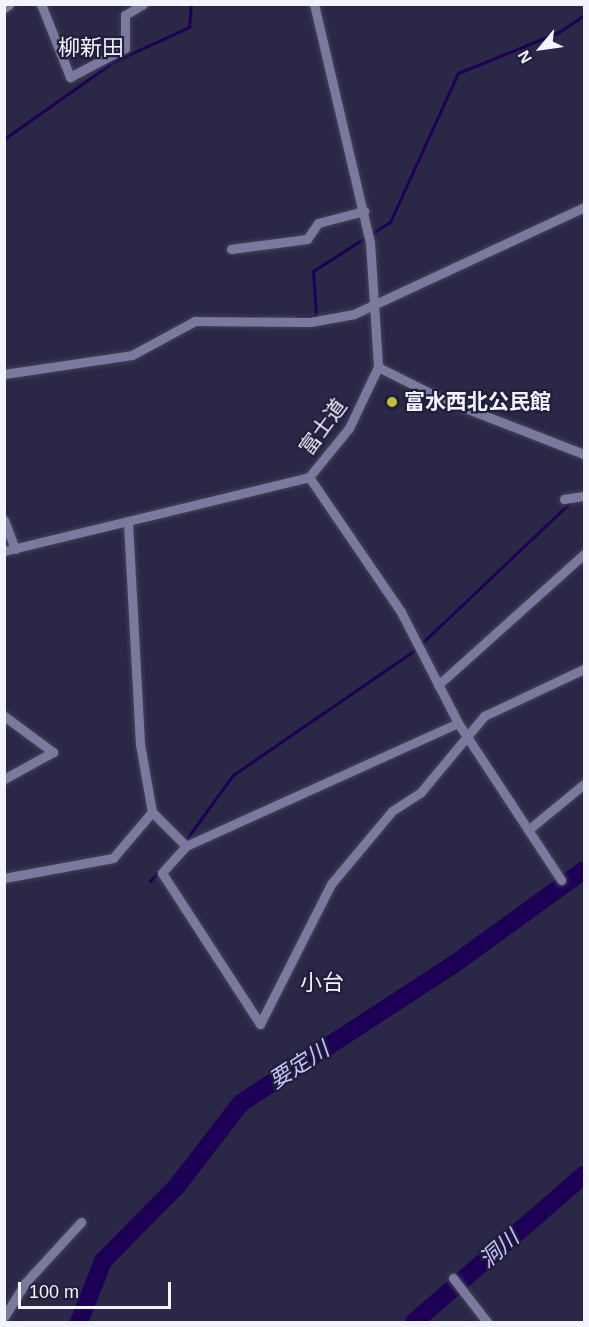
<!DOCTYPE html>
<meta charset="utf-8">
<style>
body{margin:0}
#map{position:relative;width:589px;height:1327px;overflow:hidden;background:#2a2846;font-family:Arial,"Noto Sans JP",sans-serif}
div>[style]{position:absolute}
.stream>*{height:3px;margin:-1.5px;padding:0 1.5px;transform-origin:1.5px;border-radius:1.5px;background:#1d0055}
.river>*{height:18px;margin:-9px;padding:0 9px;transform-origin:9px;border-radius:9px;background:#1d0055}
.roads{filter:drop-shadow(0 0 2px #44425a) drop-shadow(0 0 2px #44425a)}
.street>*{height:9px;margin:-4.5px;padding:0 4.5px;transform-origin:4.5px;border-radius:4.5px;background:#7b7a9e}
.secondary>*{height:14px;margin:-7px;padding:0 7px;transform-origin:7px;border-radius:7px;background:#82807f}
.dots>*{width:16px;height:16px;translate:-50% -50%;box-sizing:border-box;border:3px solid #201e3b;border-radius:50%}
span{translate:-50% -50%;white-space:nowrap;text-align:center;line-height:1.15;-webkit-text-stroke:4.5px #201e3b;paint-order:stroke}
.poi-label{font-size:21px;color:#f3f3ff;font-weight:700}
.left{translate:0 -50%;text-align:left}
.street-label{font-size:21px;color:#f3f3ff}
.neighbourhood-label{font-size:22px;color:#f3f3ff}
.water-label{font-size:22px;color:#c7c5fe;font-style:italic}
.frame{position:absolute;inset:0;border:6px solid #f3f3ff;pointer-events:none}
.north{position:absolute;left:511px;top:18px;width:60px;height:60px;-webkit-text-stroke:4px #201e3b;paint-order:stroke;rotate:241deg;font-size:16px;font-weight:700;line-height:24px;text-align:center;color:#f3f3ff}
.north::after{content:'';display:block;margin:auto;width:21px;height:27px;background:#f3f3ff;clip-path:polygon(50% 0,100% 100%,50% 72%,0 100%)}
.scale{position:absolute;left:18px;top:1282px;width:153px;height:27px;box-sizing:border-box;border:3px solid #f3f3ff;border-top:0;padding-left:8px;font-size:18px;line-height:21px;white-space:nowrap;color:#f3f3ff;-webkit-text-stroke:4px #201e3b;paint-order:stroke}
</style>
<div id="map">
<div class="stream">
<i style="left:4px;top:139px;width:133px;rotate:-35.2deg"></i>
<i style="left:113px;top:62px;width:84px;rotate:-24.7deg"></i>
<i style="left:189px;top:27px;width:23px;rotate:-85deg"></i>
<i style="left:298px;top:317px;width:18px;rotate:-3deg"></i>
<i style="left:316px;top:316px;width:45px;rotate:-93.8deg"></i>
<i style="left:313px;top:271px;width:91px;rotate:-32.5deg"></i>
<i style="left:390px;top:222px;width:164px;rotate:-65.5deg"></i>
<i style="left:458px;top:73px;width:109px;rotate:-22.1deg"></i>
<i style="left:559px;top:32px;width:30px;rotate:-34deg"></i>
<i style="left:152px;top:340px;width:51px;rotate:-26.6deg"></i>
<i style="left:198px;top:317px;width:61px"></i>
<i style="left:421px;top:644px;width:209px;rotate:-43.5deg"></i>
<i style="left:185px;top:841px;width:82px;rotate:-54deg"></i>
<i style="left:233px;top:775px;width:222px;rotate:-34.5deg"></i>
<i style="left:150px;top:881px;width:16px;rotate:-50deg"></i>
</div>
<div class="river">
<i style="left:79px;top:1322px;width:66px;rotate:-68.5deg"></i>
<i style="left:103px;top:1261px;width:105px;rotate:-45.4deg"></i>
<i style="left:177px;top:1186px;width:105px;rotate:-52.4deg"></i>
<i style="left:241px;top:1103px;width:249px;rotate:-33.1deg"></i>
<i style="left:450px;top:967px;width:165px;rotate:-35.9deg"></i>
<i style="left:414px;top:1322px;width:225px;rotate:-40.9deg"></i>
</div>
<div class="roads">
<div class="street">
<i style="left:41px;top:4px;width:79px;rotate:68.3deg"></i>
<i style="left:70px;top:77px;width:62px;rotate:-27.8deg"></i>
<i style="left:125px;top:48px;width:33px;rotate:-90deg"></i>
<i style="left:125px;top:15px;width:21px;rotate:-31deg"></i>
<i style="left:314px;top:4px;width:244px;rotate:76.8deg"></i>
<i style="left:370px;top:242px;width:125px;rotate:86.3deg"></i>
<i style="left:378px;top:367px;width:68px;rotate:115.4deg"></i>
<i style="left:349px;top:428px;width:63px;rotate:129.2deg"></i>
<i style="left:309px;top:477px;width:163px;rotate:55.7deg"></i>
<i style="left:401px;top:612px;width:125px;rotate:62.8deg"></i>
<i style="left:458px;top:723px;width:188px;rotate:56.7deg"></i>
<i style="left:231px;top:249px;width:77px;rotate:-7.5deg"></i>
<i style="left:307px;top:239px;width:19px;rotate:-55deg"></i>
<i style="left:318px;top:223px;width:48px;rotate:-14.6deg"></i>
<i style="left:378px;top:367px;width:72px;rotate:26.6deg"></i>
<i style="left:442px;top:399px;width:152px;rotate:21.2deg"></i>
<i style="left:4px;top:374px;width:129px;rotate:-8.4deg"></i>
<i style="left:132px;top:355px;width:72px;rotate:-28.4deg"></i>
<i style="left:195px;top:321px;width:115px;rotate:0.5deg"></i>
<i style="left:310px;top:322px;width:45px;rotate:-10.3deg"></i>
<i style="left:354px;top:314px;width:254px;rotate:-24.9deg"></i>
<i style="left:564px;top:499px;width:20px;rotate:-9deg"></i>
<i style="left:4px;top:520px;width:31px;rotate:69deg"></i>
<i style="left:4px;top:551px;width:314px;rotate:-13.6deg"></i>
<i style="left:438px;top:685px;width:196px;rotate:-41.9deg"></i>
<i style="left:4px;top:716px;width:61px;rotate:36.3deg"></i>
<i style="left:53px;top:752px;width:56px;rotate:151.1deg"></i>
<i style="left:458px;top:723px;width:299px;rotate:155.7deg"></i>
<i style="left:186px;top:846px;width:36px;rotate:132deg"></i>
<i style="left:162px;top:873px;width:180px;rotate:57deg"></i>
<i style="left:260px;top:1024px;width:157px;rotate:-63.1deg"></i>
<i style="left:331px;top:884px;width:95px;rotate:-50.1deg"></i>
<i style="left:392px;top:811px;width:35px;rotate:-33deg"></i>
<i style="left:421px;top:792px;width:99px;rotate:-50.3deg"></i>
<i style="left:484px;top:716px;width:110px;rotate:-25.2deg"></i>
<i style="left:152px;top:812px;width:48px;rotate:45deg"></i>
<i style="left:528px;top:830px;width:72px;rotate:-39.4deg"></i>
<i style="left:4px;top:878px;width:111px;rotate:-10.4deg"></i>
<i style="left:113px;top:858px;width:60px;rotate:-49.7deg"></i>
<i style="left:152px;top:812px;width:69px;rotate:-100deg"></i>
<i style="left:140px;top:744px;width:220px;rotate:-93.1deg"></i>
<i style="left:453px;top:1278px;width:56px;rotate:52.3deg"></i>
<i style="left:4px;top:1317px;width:40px;rotate:-58deg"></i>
<i style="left:25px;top:1283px;width:83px;rotate:-47.4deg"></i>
</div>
<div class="secondary">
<i style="left:4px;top:6px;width:4px;rotate:-34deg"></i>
</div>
</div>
<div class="dots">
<i style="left:392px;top:402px;background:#c4bc3e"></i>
</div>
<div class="poi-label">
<span class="left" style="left:404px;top:402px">富水西北公民館</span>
</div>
<div class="street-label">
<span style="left:323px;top:427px;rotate:-54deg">富士道</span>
</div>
<div class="neighbourhood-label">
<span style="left:91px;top:48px">柳新田</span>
<span style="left:322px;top:983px">小台</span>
</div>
<div class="water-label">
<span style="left:299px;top:1065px;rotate:-33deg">要定川</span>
<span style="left:499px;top:1249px;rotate:-41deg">洞川</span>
</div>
<div class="frame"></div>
<div class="north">N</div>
<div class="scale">100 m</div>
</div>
